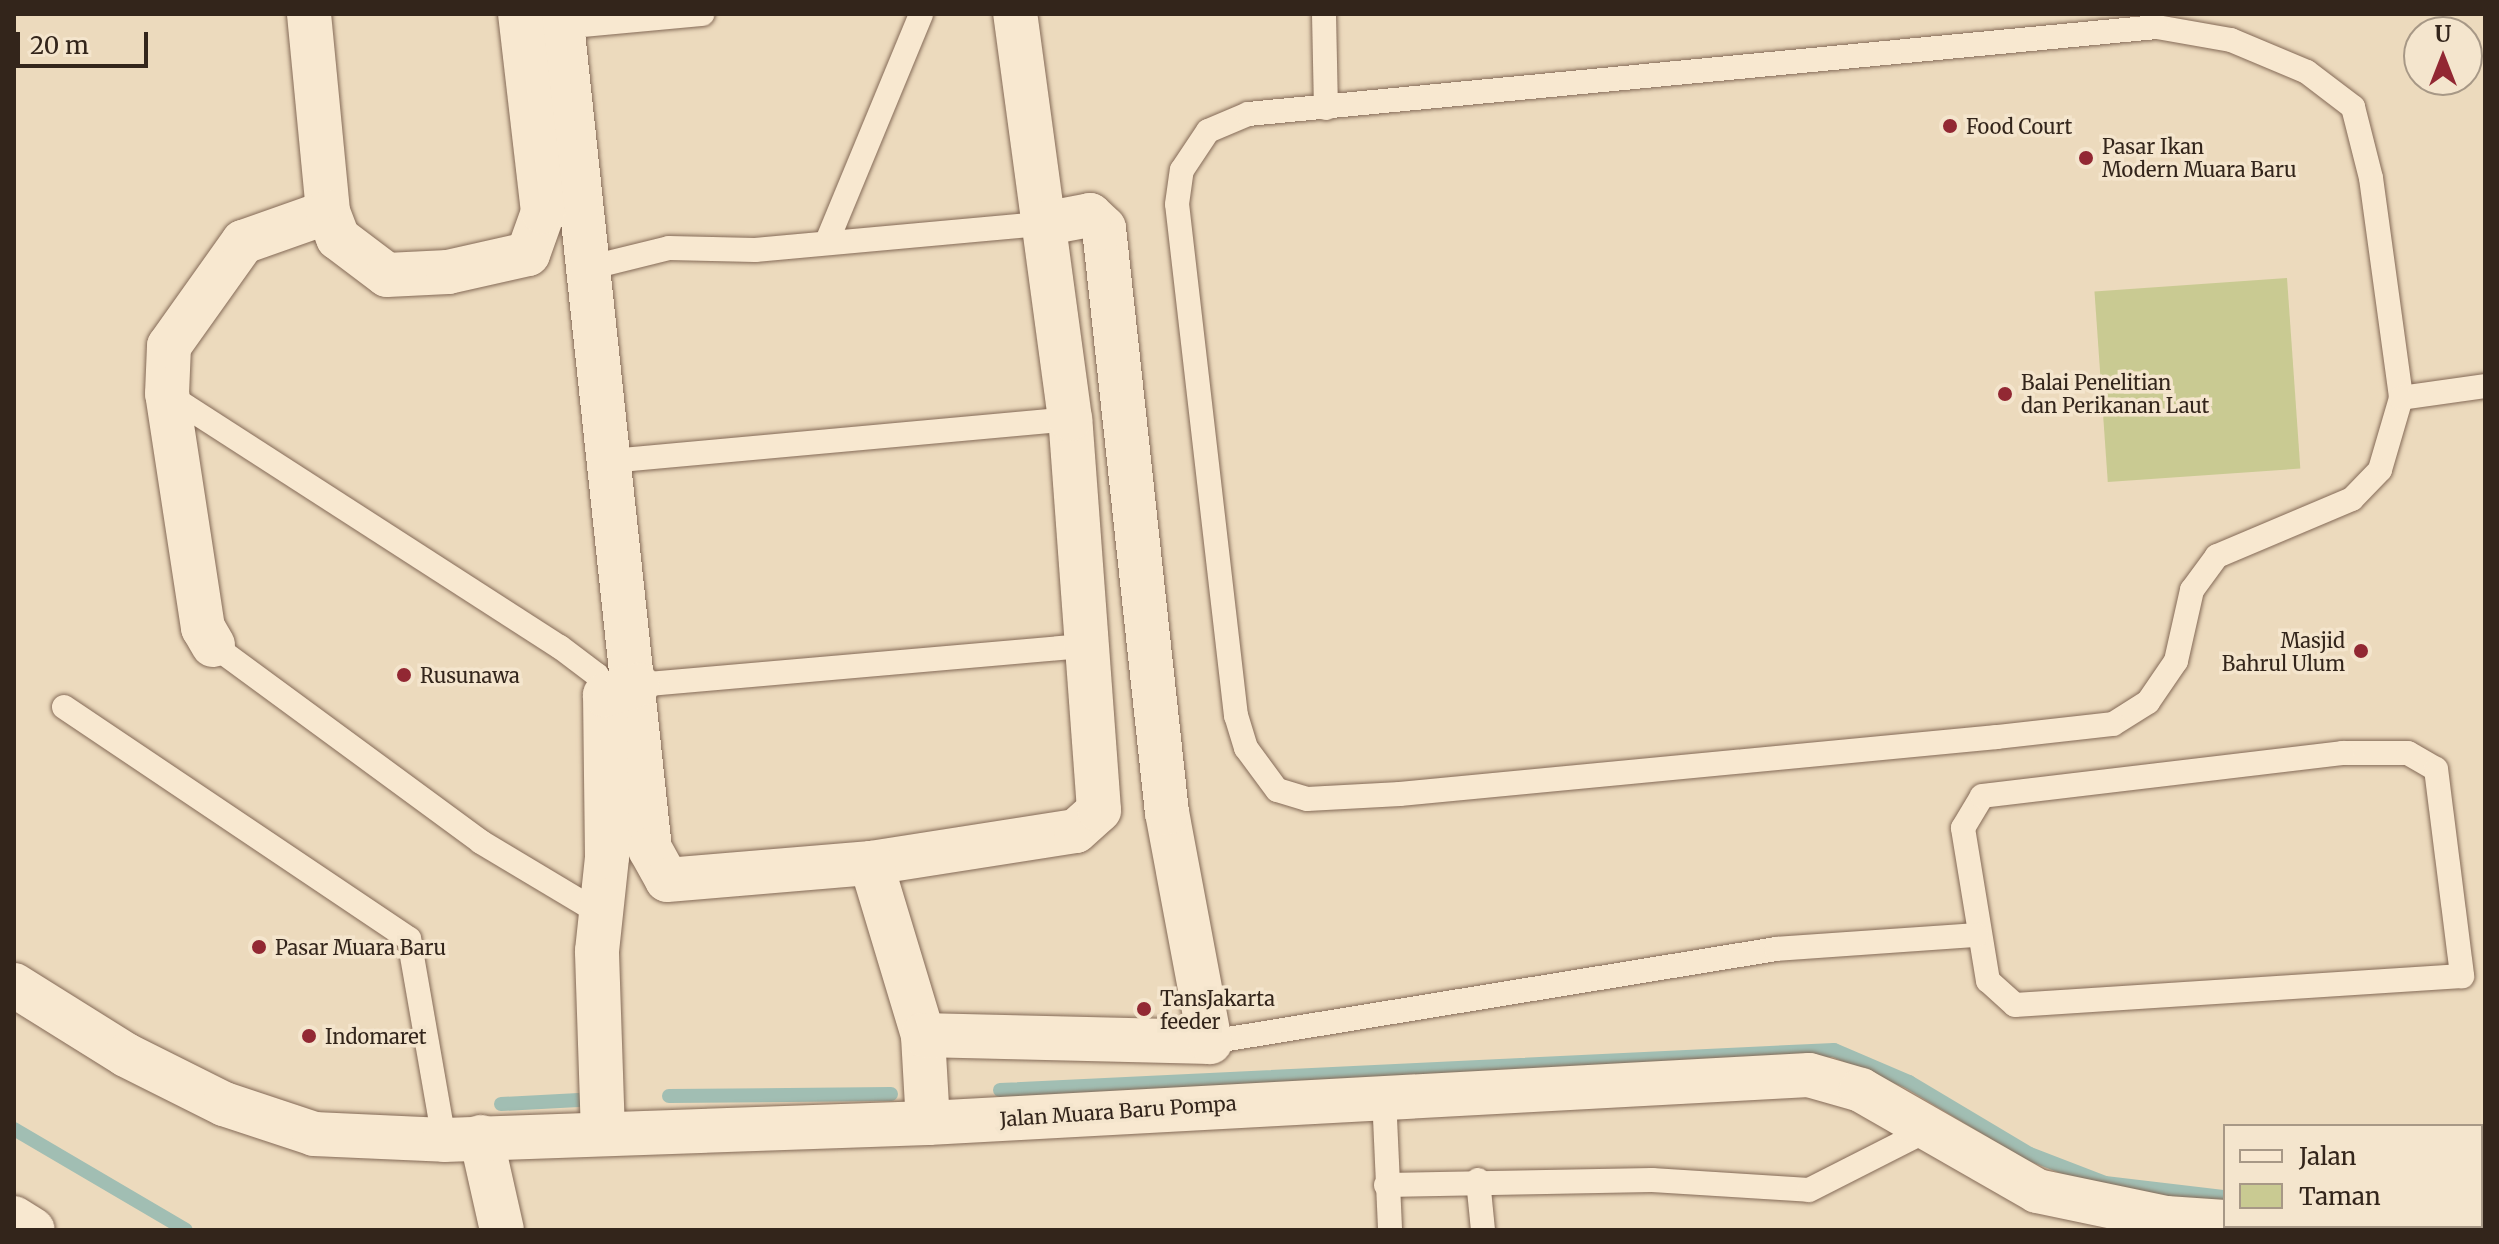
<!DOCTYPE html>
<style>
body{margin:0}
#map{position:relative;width:2499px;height:1244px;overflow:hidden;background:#ecdabd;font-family:Merriweather,serif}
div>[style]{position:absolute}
.green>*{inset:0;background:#c9ca92;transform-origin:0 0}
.stream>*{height:14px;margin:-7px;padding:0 7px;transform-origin:7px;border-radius:7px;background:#a1beb3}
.roads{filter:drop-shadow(0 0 2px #846a57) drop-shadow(0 0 2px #846a57)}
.lane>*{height:24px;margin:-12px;padding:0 12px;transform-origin:12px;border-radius:12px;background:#f8e8d0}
.street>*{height:44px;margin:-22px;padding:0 22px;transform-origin:22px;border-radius:22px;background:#f8e8d0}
.secondary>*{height:44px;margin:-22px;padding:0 22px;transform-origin:22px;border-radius:22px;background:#f8e8d0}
.dots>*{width:22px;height:22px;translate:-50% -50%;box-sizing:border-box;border:4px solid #f4e5cd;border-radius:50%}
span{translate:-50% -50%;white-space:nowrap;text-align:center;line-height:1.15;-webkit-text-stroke:7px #f4e5cd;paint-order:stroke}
.poi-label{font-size:20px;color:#33251b}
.left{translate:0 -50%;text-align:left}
.right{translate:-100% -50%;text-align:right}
.street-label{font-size:20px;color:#33251b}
.frame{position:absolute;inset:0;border:16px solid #33251b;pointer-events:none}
.legend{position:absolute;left:2223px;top:1124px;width:260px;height:104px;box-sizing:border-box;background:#f4e5cd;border:2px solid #a79886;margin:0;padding:10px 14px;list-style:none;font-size:24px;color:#33251b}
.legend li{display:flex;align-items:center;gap:16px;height:40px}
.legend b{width:40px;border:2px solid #a79886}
.north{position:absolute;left:2403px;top:16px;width:80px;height:80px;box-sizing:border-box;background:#f4e5cd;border:2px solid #a79886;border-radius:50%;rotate:0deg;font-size:22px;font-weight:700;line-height:32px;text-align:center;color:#33251b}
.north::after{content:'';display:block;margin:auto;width:28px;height:36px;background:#922833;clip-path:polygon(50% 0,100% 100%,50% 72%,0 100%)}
.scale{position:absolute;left:16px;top:32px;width:132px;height:36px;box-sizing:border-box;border:4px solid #33251b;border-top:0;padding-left:10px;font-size:24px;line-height:28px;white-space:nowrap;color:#33251b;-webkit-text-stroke:6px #f4e5cd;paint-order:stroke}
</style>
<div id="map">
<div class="green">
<i style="left:2287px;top:278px;width:191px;height:193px;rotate:86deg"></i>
</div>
<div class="stream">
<i style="left:1000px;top:1090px;width:835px;rotate:-2.75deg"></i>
<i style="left:1834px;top:1050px;width:82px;rotate:23.1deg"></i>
<i style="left:1909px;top:1082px;width:141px;rotate:30.8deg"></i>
<i style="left:2030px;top:1154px;width:80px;rotate:21.1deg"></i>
<i style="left:2105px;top:1183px;width:121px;rotate:6.7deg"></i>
<i style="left:669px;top:1096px;width:222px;rotate:-0.5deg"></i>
<i style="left:501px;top:1104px;width:78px;rotate:-2.9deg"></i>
<i style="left:14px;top:1129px;width:199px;rotate:30.4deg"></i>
<i style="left:2481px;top:1211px;width:4px;rotate:-14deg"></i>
</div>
<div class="roads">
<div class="lane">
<i style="left:1324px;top:14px;width:94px;rotate:88.8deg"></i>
<i style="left:562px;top:27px;width:141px;rotate:-5.3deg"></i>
<i style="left:2157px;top:27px;width:75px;rotate:10deg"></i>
<i style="left:2231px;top:40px;width:82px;rotate:22.8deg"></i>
<i style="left:2307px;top:72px;width:58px;rotate:37.3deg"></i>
<i style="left:2353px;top:107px;width:73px;rotate:75.8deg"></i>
<i style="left:2371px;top:178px;width:222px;rotate:82.2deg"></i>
<i style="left:2401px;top:398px;width:75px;rotate:106.3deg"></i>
<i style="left:2380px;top:470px;width:40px;rotate:134deg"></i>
<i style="left:2352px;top:499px;width:147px;rotate:157.1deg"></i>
<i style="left:2217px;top:556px;width:42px;rotate:126.3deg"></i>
<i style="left:2192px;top:590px;width:73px;rotate:102.7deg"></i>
<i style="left:2176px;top:661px;width:50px;rotate:124.3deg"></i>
<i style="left:2148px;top:702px;width:41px;rotate:147.8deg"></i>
<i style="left:2113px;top:724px;width:117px;rotate:173.6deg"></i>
<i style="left:1997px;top:737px;width:600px;rotate:174.55deg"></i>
<i style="left:1400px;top:794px;width:93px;rotate:176.9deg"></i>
<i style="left:1307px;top:799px;width:31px;rotate:-163deg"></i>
<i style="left:1277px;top:790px;width:52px;rotate:-126.4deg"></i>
<i style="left:1246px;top:748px;width:34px;rotate:-107deg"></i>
<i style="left:1236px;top:716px;width:515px;rotate:-96.57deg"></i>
<i style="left:1177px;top:204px;width:34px;rotate:-82deg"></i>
<i style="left:1182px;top:170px;width:47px;rotate:-56.3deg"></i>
<i style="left:1208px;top:131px;width:43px;rotate:-23deg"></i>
<i style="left:1248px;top:114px;width:913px;rotate:-5.47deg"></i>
<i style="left:828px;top:239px;width:243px;rotate:-67.5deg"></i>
<i style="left:588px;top:268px;width:83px;rotate:-13.9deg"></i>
<i style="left:669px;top:248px;width:86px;rotate:1.3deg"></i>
<i style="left:755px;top:250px;width:289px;rotate:-5.2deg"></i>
<i style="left:167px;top:394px;width:467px;rotate:32.8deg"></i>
<i style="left:560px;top:647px;width:46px;rotate:37.1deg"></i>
<i style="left:597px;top:675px;width:22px;rotate:68deg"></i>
<i style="left:2401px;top:398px;width:85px;rotate:-8.1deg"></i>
<i style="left:610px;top:461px;width:462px;rotate:-5.2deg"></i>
<i style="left:213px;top:645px;width:333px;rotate:36.3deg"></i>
<i style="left:481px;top:842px;width:136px;rotate:30.9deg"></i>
<i style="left:637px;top:685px;width:449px;rotate:-5deg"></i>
<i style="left:64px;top:707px;width:416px;rotate:33.9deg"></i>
<i style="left:409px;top:939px;width:204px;rotate:80.1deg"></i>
<i style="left:2342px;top:753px;width:66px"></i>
<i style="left:2408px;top:753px;width:32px;rotate:30deg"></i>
<i style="left:2436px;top:769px;width:209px;rotate:82.8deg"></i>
<i style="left:2462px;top:976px;width:448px;rotate:176.3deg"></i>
<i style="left:2015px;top:1005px;width:36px;rotate:-138deg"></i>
<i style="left:1988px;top:981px;width:155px;rotate:-99.3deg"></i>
<i style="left:1963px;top:828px;width:37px;rotate:-59deg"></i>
<i style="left:1982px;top:796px;width:363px;rotate:-6.8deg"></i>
<i style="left:1210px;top:1042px;width:574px;rotate:-9.33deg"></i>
<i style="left:1776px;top:949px;width:201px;rotate:-4deg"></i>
<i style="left:1384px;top:1096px;width:134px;rotate:87.4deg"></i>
<i style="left:1478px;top:1180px;width:50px;rotate:84.3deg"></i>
<i style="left:1386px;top:1185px;width:266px;rotate:-1.1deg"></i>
<i style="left:1652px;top:1180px;width:157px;rotate:3.6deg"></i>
<i style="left:1809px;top:1190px;width:135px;rotate:-26.9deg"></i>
</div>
<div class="street">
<i style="left:309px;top:14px;width:199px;rotate:84.5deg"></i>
<i style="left:561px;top:14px;width:840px;rotate:83.92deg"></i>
<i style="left:650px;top:849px;width:35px;rotate:61deg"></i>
<i style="left:667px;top:880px;width:205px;rotate:-4.8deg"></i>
<i style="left:871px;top:863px;width:207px;rotate:-8.9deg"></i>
<i style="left:1076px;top:831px;width:31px;rotate:-42deg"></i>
<i style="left:1099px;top:810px;width:392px;rotate:-94.2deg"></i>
<i style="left:1070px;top:419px;width:409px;rotate:-97.7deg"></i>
<i style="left:213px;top:645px;width:20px;rotate:-120deg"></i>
<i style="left:203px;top:628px;width:237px;rotate:-98.7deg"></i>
<i style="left:167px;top:394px;width:48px;rotate:-87.6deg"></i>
<i style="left:169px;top:346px;width:128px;rotate:-54.6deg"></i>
<i style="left:243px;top:242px;width:90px;rotate:-19.4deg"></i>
<i style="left:328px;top:212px;width:28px;rotate:69deg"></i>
<i style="left:338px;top:238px;width:61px;rotate:37.1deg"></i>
<i style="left:387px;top:275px;width:61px;rotate:-2.8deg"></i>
<i style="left:448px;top:272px;width:82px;rotate:-12.7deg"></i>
<i style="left:528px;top:254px;width:45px;rotate:-70.3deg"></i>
<i style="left:543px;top:212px;width:199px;rotate:-96.6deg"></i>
<i style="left:871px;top:863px;width:180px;rotate:73.2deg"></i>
<i style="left:928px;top:1123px;width:88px;rotate:-93.3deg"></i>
<i style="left:923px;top:1035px;width:287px;rotate:1.4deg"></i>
<i style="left:1210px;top:1042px;width:233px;rotate:-100.6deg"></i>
<i style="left:1167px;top:813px;width:588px;rotate:-96.15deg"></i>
<i style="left:1104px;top:228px;width:19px;rotate:-137deg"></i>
<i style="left:1090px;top:215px;width:48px;rotate:169.2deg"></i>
<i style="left:603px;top:1134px;width:183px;rotate:-91.9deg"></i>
<i style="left:597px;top:951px;width:95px;rotate:-83.9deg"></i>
<i style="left:607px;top:857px;width:162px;rotate:-90.7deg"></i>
<i style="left:605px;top:695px;width:34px;rotate:-17deg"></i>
<i style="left:481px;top:1137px;width:95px;rotate:77.3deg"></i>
<i style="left:14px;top:1218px;width:22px;rotate:32deg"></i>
</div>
<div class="secondary">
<i style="left:14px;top:985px;width:132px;rotate:32deg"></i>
<i style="left:126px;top:1055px;width:110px;rotate:26.6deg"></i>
<i style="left:224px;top:1104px;width:95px;rotate:18.4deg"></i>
<i style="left:314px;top:1134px;width:130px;rotate:2.6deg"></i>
<i style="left:444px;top:1140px;width:484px;rotate:-2deg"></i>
<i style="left:928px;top:1123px;width:882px;rotate:-3.12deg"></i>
<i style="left:1809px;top:1075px;width:54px;rotate:16.1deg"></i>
<i style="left:1861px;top:1090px;width:203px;rotate:29.8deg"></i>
<i style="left:2037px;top:1191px;width:132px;rotate:11.8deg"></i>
<i style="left:2166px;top:1218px;width:59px;rotate:3.9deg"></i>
<i style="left:2284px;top:1226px;width:59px;rotate:3.9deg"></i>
</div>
</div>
<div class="dots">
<i style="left:1950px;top:126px;background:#922833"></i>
<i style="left:2086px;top:158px;background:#922833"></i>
<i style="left:2005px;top:394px;background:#922833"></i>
<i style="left:2361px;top:651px;background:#922833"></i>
<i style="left:404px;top:675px;background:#922833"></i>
<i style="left:259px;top:947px;background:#922833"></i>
<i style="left:1144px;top:1009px;background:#922833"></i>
<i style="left:309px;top:1036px;background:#922833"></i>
</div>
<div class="poi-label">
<span class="left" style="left:1966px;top:126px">Food Court</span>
<span class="left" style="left:2102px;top:158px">Pasar Ikan<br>Modern Muara Baru</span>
<span class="left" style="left:2021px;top:394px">Balai Penelitian<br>dan Perikanan Laut</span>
<span class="right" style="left:2345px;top:652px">Masjid<br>Bahrul Ulum</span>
<span class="left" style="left:420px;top:675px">Rusunawa</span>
<span class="left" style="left:275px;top:947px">Pasar Muara Baru</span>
<span class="left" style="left:1160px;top:1010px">TansJakarta<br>feeder</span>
<span class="left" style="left:325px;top:1036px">Indomaret</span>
</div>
<div class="street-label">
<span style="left:1118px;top:1111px;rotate:-4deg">Jalan Muara Baru Pompa</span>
</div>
<div class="frame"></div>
<ul class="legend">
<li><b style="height:10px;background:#f8e8d0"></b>Jalan</li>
<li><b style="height:22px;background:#c9ca92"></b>Taman</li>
</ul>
<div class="north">U</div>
<div class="scale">20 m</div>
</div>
